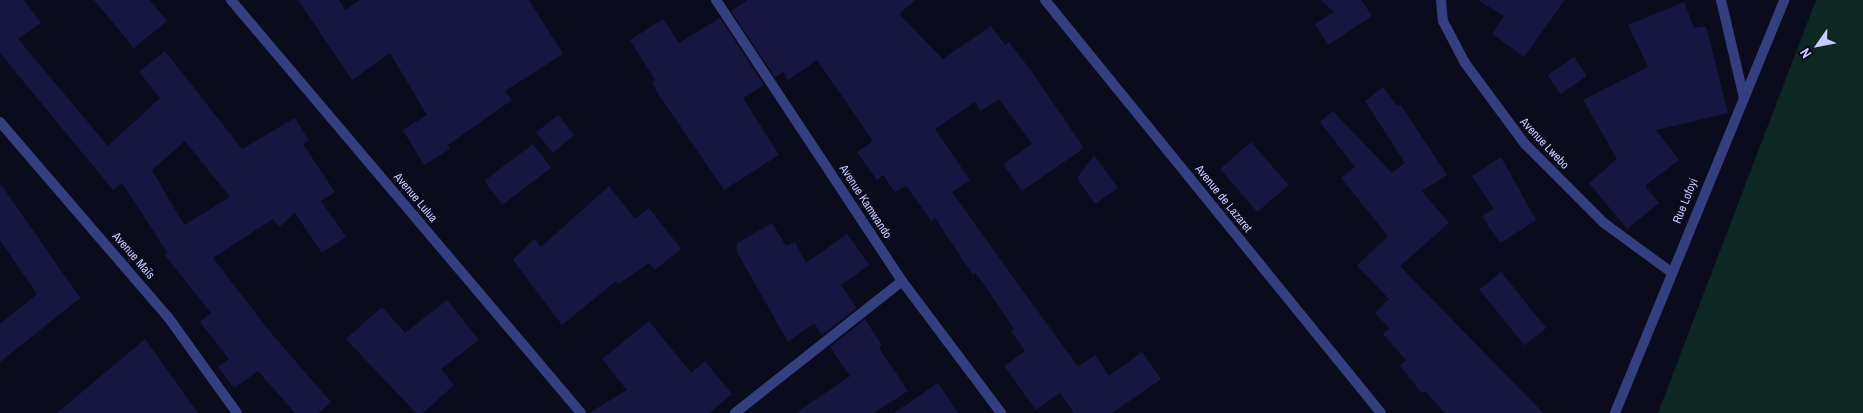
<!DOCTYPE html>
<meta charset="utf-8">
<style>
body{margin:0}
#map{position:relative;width:1863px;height:413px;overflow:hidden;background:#0b0b1e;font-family:"Archivo Narrow",sans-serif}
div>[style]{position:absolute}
.green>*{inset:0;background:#0d2822}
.building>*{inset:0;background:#161640;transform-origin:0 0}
.minor>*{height:10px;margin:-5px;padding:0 5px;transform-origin:5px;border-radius:5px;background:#333f7f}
span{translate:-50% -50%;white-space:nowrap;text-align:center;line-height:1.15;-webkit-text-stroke:5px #0b0b1e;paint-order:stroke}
.street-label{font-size:12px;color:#c7ccff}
.north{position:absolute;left:1793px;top:20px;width:50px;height:50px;-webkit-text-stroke:4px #0b0b1e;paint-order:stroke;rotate:237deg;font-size:14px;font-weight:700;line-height:20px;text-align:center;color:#c7ccff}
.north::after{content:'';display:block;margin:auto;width:18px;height:22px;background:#c7ccff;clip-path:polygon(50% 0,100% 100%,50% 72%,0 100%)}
</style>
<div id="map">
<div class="green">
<i style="clip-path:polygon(1816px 0,1863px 0,1863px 413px,1658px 413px)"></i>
</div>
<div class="building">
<i style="clip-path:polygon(evenodd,0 0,24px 0,41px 23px,18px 39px,108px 146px,160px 98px,139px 72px,165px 51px,242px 149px,295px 118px,309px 141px,303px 144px,335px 192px,321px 201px,346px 237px,322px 253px,295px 213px,279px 227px,273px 219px,213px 258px,271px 333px,331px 402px,319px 413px,295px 413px,258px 371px,234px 388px,218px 367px,229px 359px,200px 322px,211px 313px,164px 254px,167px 252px,122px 183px,113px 190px,0 53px,0 0,185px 141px,230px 197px,184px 225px,152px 170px,185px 141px)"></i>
<i style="clip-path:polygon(94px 0,150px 0,167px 21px,134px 48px)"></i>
<i style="clip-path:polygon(298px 0,339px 0,345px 10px,360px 0,529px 0,563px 54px,505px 91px,512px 100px,448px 145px,450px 149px,424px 165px,403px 130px,427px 115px,390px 53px,352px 80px)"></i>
<i style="clip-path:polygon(747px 0,915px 0,899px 14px,943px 59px,991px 26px,1005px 45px,1009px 42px,1032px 72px,1084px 148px,1022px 191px,1003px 164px,1032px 144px,999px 99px,981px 111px,975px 102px,935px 129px,970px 180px,952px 192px,1078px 367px,1095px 355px,1109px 376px,1142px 352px,1161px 379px,1112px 413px,1074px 413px,1060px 393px,1036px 410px,1004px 366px,1025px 351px,1011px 331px,1014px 329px,976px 273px,973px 275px,935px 218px,931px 221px,906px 185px,895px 192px,883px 175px,877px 180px,857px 152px,873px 141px,817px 60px,788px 80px,783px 72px,775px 77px,731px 11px)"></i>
<i style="clip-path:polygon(1321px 0,1361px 0,1372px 16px,1328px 45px,1315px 24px,1334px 12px)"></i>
<i style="clip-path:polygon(1478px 0,1565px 0,1524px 57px,1492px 34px,1504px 16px)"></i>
<i style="clip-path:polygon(1684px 2px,1694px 28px,1706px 26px,1728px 113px,1656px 130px,1679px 160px,1645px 186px,1659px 203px,1627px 229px,1589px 183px,1617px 159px,1583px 100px,1648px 67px,1628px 25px)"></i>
<i style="clip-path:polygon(720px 18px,764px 85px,743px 98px,779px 155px,724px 190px,657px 92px,652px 82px,655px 80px,630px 40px,663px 19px,679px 43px)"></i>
<i style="left:1574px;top:57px;width:23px;height:32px;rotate:56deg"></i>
<i style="clip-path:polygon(1383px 87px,1397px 106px,1400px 104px,1447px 175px,1422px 191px,1449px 223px,1400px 266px,1543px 413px,1445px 413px,1425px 391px,1422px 393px,1400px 366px,1406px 360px,1383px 334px,1390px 328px,1375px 313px,1389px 299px,1357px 266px,1388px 236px,1341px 178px,1355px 167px,1320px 122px,1333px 111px,1392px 173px,1405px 163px,1365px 101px)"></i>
<i style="left:558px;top:115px;width:26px;height:28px;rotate:51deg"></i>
<i style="left:1251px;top:142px;width:57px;height:41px;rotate:49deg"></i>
<i style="left:533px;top:144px;width:30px;height:61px;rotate:53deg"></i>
<i style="clip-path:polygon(1094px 155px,1118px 188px,1095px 204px,1077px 178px)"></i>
<i style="clip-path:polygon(1501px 157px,1536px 220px,1500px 243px,1482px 216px,1494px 209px,1472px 176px)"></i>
<i style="clip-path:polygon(0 183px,80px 298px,0 362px,0 324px,37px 294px,0 240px)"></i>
<i style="clip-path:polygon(609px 186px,635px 219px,649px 208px,681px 249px,655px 270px,649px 263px,619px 284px,616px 281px,562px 325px,513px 260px,534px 239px,541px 247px)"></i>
<i style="clip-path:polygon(772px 223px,786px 246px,795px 242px,806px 263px,847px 234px,869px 265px,841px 285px,857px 308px,822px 335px,814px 323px,788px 342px,737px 252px,737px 243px)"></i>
<i style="left:1501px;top:272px;width:72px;height:28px;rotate:51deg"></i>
<i style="clip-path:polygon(447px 300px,479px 340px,441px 369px,454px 385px,423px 413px,416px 413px,346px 339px,382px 307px,405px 333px)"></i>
<i style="clip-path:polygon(865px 319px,882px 346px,879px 348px,908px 391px,874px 413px,796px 413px,850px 376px,830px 347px)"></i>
<i style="clip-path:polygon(649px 321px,691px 373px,705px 361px,732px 394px,709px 413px,589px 413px,627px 390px,602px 359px)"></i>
<i style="clip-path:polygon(145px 339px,198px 413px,57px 413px)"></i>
<i style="clip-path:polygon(938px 383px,958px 413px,894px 413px)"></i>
</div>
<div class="minor">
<i style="left:231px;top:0;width:541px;rotate:49.72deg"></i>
<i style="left:716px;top:0;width:337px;rotate:56.5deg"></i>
<i style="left:902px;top:281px;width:165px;rotate:53.1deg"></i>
<i style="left:1045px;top:0;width:532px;rotate:50.87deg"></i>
<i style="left:1441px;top:0;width:21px;rotate:85deg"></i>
<i style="left:1443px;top:21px;width:47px;rotate:62.4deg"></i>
<i style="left:1465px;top:63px;width:101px;rotate:53.5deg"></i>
<i style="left:1525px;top:144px;width:112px;rotate:45deg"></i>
<i style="left:1604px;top:223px;width:83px;rotate:36.2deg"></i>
<i style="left:1721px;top:0;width:101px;rotate:76.8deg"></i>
<i style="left:0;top:122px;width:257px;rotate:49.3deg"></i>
<i style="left:168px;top:317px;width:118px;rotate:54.3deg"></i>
<i style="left:735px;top:413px;width:213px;rotate:-38.3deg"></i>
<i style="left:1615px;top:413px;width:446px;rotate:-67.7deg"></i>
</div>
<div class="street-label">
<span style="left:1544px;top:144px;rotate:47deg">Avenue Lwebo</span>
<span style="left:415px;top:198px;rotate:50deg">Avenue Lulua</span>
<span style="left:1223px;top:199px;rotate:51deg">Avenue de Lazaret</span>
<span style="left:1686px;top:201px;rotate:-68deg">Rue Lofoyi</span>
<span style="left:865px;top:202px;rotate:57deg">Avenue Kamwando</span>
<span style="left:133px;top:256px;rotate:49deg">Avenue Maïs</span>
</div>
<div class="north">N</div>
</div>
